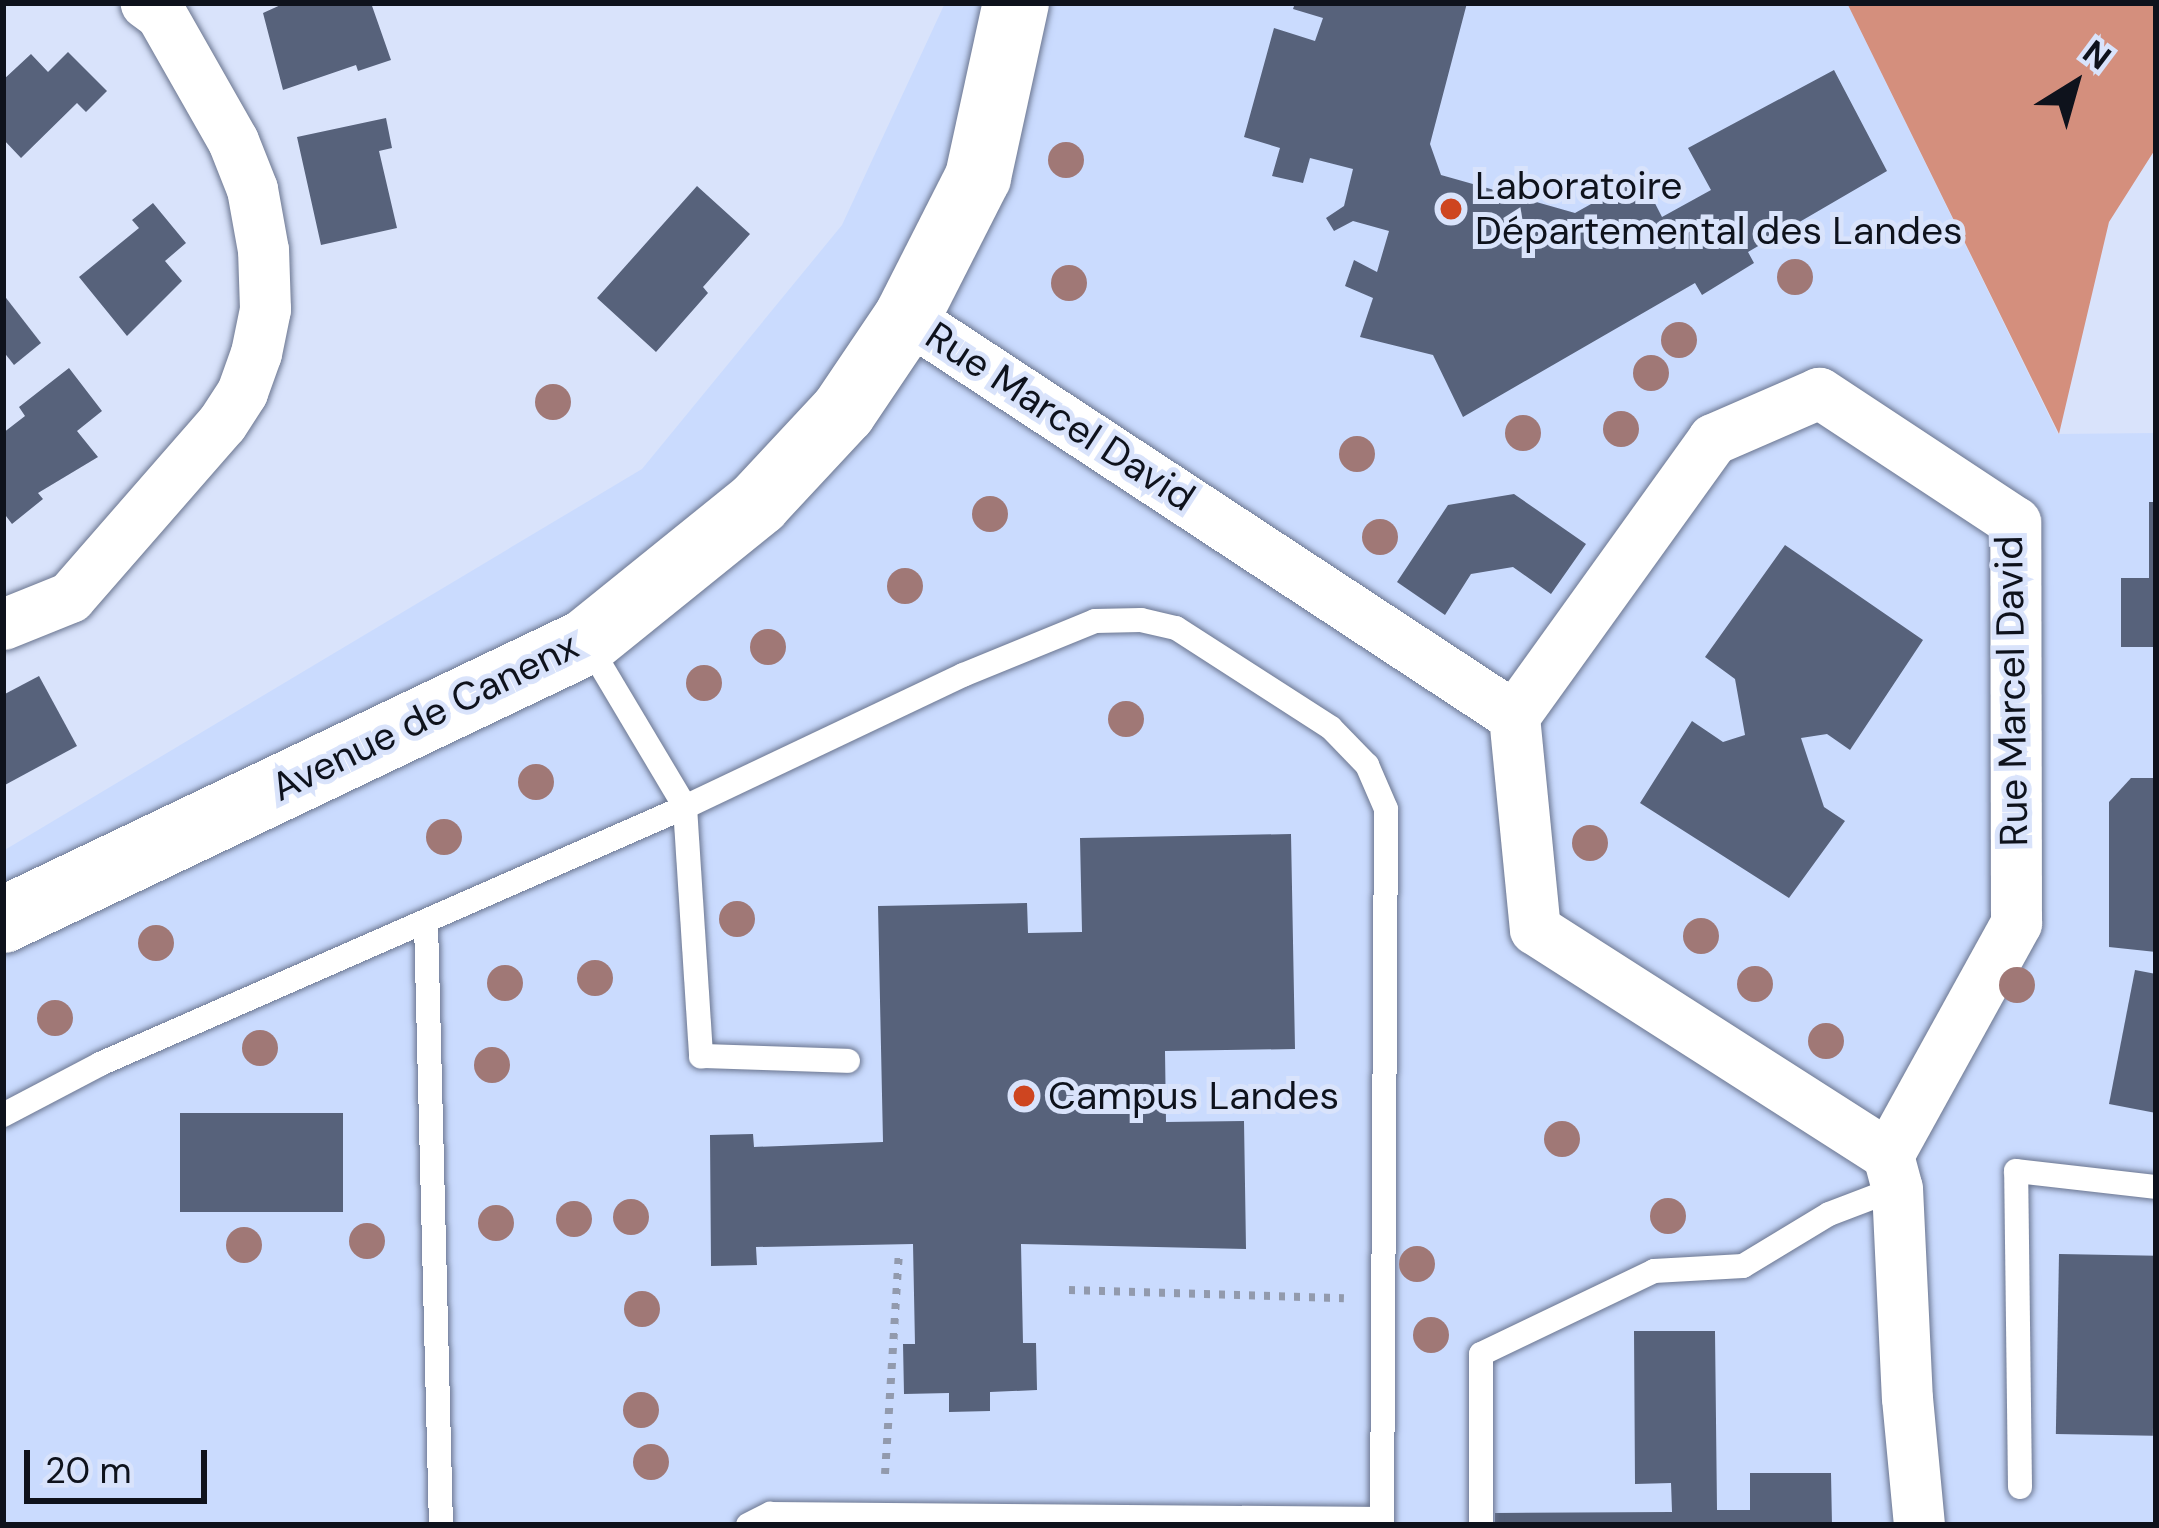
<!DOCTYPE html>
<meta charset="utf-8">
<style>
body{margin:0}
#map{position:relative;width:2159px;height:1528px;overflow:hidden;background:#d9e3fb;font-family:"DM Sans",sans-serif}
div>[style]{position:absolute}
.built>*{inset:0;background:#cadbfe}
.forest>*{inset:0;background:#d48f7d}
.building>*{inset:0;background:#57627b;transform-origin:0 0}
.path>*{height:8px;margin-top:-4px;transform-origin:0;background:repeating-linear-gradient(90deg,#929aad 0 6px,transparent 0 15px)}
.roads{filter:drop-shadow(0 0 3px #6a758f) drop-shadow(0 0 3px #6a758f)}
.service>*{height:24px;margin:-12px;padding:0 12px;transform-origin:12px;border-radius:12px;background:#fff}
.minor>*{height:51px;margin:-25.5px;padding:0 25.5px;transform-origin:25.5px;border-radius:25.5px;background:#fff}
.secondary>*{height:66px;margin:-33px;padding:0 33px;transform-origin:33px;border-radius:33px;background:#fff}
.trees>*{width:36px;height:36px;margin:-18px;border-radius:50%;background:#a07876}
.dots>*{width:33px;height:33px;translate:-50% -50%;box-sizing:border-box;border:6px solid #d9e3fb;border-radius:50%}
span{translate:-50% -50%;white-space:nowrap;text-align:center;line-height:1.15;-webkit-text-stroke:10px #d9e3fb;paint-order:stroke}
.poi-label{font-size:39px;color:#0e121c}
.left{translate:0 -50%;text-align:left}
.street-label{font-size:39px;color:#0e121c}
.frame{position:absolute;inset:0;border:6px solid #0e121c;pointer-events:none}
.north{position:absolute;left:2015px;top:24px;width:120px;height:120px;-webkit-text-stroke:9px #d9e3fb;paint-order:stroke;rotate:37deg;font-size:33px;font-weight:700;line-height:48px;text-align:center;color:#0e121c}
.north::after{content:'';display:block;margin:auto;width:42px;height:54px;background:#0e121c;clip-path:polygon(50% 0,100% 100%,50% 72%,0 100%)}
.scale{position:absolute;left:24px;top:1450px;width:183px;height:54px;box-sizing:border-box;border:6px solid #0e121c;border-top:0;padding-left:15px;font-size:36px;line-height:42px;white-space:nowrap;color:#0e121c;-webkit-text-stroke:9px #d9e3fb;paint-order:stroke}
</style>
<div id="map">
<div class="built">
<i style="clip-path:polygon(945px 3px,1847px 3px,2058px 434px,2156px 433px,2156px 1525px,3px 1525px,3px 851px,642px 469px,842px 225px)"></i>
</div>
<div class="forest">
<i style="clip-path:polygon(1847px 3px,2156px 3px,2156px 148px,2109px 222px,2059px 434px)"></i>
</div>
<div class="building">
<i style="clip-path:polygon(285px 3px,371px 3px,391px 60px,358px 71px,356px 65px,283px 90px,263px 13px)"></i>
<i style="clip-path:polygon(1295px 3px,1467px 3px,1430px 144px,1441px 175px,1575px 213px,1641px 176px,1662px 217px,1711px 190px,1688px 148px,1834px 70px,1887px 171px,1748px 252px,1754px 263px,1702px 295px,1695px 283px,1463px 417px,1433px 355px,1360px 337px,1373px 298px,1345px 286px,1354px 260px,1377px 272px,1389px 231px,1353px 221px,1334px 231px,1326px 218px,1344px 206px,1353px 169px,1310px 158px,1303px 183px,1272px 176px,1280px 148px,1244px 137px,1274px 28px,1315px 41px,1323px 18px,1293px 9px)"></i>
<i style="clip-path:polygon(68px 52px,107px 91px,86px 112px,77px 103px,21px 158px,3px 139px,3px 80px,31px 54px,48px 72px)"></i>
<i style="clip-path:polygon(386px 118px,392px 148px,379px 151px,397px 228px,321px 245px,297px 137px)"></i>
<i style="clip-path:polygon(697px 186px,750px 234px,703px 287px,708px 293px,656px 352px,597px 298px)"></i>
<i style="clip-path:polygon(153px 203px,186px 243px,165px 261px,182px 281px,127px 336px,79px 277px,139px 228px,132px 220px)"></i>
<i style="clip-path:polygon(3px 294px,41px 343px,14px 365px,3px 351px)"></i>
<i style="clip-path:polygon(69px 368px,102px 411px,77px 431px,98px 457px,38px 493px,43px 499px,12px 524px,3px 512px,3px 433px,25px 416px,19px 407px)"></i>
<i style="clip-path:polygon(1514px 494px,1586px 544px,1551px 594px,1513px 567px,1471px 574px,1445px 615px,1397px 582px,1448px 505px)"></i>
<i style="clip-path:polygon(2149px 502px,2156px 502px,2156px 647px,2121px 647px,2121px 578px,2149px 578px)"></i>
<i style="clip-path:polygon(1785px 545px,1923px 640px,1850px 750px,1827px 734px,1801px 738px,1824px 807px,1845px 821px,1789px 898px,1640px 803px,1692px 721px,1723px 742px,1745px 735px,1735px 679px,1705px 657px)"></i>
<i style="clip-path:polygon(39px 676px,77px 746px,3px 786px,3px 695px)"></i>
<i style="clip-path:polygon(2131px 778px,2156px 778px,2156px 952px,2109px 947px,2109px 802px)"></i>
<i style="clip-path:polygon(1291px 834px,1295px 1049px,1165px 1051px,1166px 1122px,1244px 1121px,1246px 1249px,1021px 1244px,1023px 1343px,1036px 1343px,1037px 1390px,990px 1392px,990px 1411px,949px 1412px,949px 1393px,904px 1394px,903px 1344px,915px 1344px,913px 1244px,756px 1247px,757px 1265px,711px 1266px,710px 1135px,753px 1134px,754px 1147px,883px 1142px,878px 906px,1027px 903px,1028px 933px,1082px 932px,1080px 838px)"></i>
<i style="clip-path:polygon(2135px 970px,2156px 974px,2156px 1113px,2109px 1104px)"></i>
<i style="left:180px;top:1113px;width:163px;height:99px"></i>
<i style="left:2059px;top:1254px;width:97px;height:180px;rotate:1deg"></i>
<i style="clip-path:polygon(1634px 1331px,1715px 1331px,1717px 1510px,1750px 1510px,1750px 1473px,1831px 1473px,1832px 1525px,1495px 1525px,1495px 1513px,1672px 1512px,1671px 1483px,1635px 1484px)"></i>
</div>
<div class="path">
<i style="left:1069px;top:1290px;width:275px;rotate:1.7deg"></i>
<i style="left:885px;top:1474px;width:220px;rotate:-86.4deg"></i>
</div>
<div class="roads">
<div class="service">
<i style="left:588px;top:644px;width:190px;rotate:59.2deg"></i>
<i style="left:685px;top:807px;width:250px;rotate:86.3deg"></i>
<i style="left:701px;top:1056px;width:147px;rotate:1.9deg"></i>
<i style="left:426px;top:922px;width:603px;rotate:88.58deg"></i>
<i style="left:3px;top:1115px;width:110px;rotate:-27.7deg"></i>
<i style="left:100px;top:1064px;width:639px;rotate:-23.72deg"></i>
<i style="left:685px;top:807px;width:308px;rotate:-25.4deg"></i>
<i style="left:963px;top:675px;width:143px;rotate:-22.2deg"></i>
<i style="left:1095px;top:621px;width:46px;rotate:-1.2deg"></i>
<i style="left:1141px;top:620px;width:36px;rotate:13deg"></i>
<i style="left:1176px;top:628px;width:184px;rotate:32.8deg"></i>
<i style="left:1331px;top:728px;width:52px;rotate:45.8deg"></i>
<i style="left:1367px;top:765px;width:48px;rotate:66.6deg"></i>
<i style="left:1386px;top:809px;width:716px;rotate:90.32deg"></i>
<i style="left:2020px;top:1487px;width:316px;rotate:-90.7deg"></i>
<i style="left:2016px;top:1171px;width:141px;rotate:6.5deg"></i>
<i style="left:748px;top:1525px;width:25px;rotate:-27deg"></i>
<i style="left:770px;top:1514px;width:612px;rotate:0.47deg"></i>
<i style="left:1481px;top:1525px;width:171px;rotate:-90deg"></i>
<i style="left:1481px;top:1354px;width:192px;rotate:-25.6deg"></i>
<i style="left:1654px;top:1271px;width:89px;rotate:-3.2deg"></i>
<i style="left:1743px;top:1266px;width:100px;rotate:-31.2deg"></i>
<i style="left:1829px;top:1214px;width:73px;rotate:-20.9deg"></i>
</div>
<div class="minor">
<i style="left:907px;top:317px;width:726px;rotate:33.32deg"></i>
<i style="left:3px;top:624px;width:72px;rotate:-21.9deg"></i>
<i style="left:70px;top:597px;width:231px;rotate:-48.9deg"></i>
<i style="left:222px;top:423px;width:37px;rotate:-57deg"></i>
<i style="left:242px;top:392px;width:41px;rotate:-70.3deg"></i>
<i style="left:256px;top:353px;width:45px;rotate:-78.4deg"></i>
<i style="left:265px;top:309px;width:59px;rotate:-91.9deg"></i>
<i style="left:263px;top:250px;width:62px;rotate:-100.2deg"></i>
<i style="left:252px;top:189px;width:52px;rotate:-111.6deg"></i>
<i style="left:233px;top:141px;width:146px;rotate:-119.6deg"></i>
<i style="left:161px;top:14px;width:19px;rotate:-144deg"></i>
<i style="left:1888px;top:1155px;width:265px;rotate:-61.1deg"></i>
<i style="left:2016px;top:923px;width:401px;rotate:-90.1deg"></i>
<i style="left:2015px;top:522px;width:235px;rotate:-146.6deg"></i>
<i style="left:1819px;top:393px;width:116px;rotate:156.5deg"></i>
<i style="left:1713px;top:439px;width:341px;rotate:125.7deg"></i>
<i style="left:1514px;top:716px;width:214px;rotate:84.4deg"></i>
<i style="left:1535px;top:929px;width:419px;rotate:32.6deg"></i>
<i style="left:1888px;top:1155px;width:34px;rotate:75deg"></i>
<i style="left:1897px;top:1188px;width:210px;rotate:87.3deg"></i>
<i style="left:1907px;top:1398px;width:128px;rotate:84.6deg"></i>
</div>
<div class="secondary">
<i style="left:3px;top:920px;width:646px;rotate:-25.49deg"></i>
<i style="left:586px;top:642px;width:221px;rotate:-38.9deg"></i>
<i style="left:758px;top:503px;width:125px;rotate:-47deg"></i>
<i style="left:843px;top:412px;width:115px;rotate:-56deg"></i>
<i style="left:907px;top:317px;width:157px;rotate:-63.1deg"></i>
<i style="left:978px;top:177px;width:178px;rotate:-77.7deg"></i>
</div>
</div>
<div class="trees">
<i style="left:1066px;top:160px"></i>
<i style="left:1795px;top:277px"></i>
<i style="left:1069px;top:283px"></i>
<i style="left:1679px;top:340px"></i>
<i style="left:1651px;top:373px"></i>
<i style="left:553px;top:402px"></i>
<i style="left:1621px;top:429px"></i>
<i style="left:1523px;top:433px"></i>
<i style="left:1357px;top:454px"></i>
<i style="left:990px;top:514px"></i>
<i style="left:1380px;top:537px"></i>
<i style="left:905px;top:586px"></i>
<i style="left:768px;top:647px"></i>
<i style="left:704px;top:683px"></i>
<i style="left:1126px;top:719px"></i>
<i style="left:536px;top:782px"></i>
<i style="left:444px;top:837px"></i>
<i style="left:1590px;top:843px"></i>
<i style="left:737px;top:919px"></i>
<i style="left:1701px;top:936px"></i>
<i style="left:156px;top:943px"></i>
<i style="left:595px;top:978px"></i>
<i style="left:505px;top:983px"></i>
<i style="left:1755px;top:984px"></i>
<i style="left:2017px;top:985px"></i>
<i style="left:55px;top:1018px"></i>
<i style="left:1826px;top:1041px"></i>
<i style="left:260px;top:1048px"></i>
<i style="left:492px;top:1065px"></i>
<i style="left:1562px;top:1139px"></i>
<i style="left:1668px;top:1216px"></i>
<i style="left:631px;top:1217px"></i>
<i style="left:574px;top:1219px"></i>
<i style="left:496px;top:1223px"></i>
<i style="left:367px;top:1241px"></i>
<i style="left:244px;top:1245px"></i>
<i style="left:1417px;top:1264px"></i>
<i style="left:642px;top:1309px"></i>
<i style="left:1431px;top:1335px"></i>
<i style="left:641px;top:1410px"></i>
<i style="left:651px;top:1462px"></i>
</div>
<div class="dots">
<i style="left:1451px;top:209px;background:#ce4520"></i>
<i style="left:1024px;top:1096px;background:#ce4520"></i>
</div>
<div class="poi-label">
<span class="left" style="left:1475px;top:209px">Laboratoire<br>Départemental des Landes</span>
<span class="left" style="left:1048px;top:1096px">Campus Landes</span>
</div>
<div class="street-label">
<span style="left:1060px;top:417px;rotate:33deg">Rue Marcel David</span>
<span style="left:2012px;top:691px;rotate:-91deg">Rue Marcel David</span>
<span style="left:425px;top:717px;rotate:-26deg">Avenue de Canenx</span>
</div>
<div class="frame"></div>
<div class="north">N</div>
<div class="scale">20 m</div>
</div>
